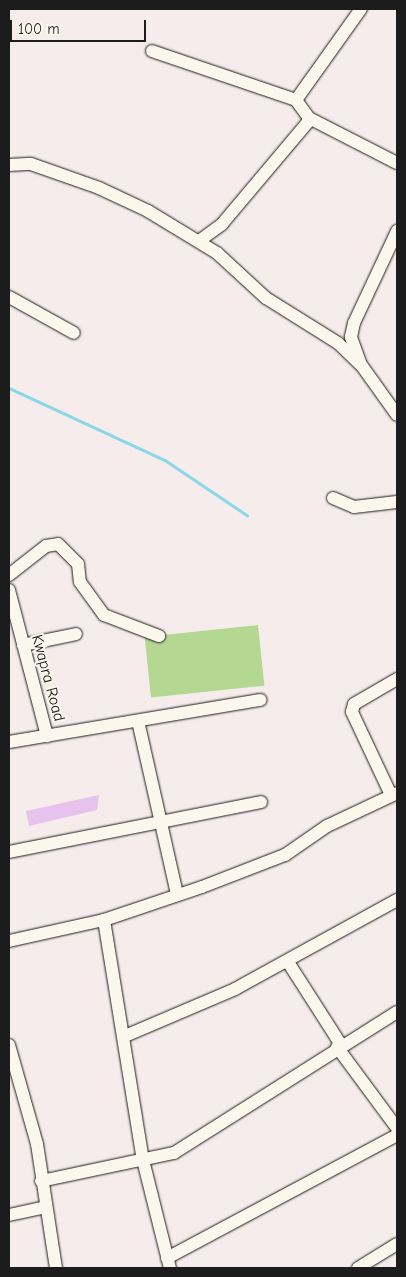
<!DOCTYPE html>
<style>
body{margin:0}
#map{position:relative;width:406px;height:1277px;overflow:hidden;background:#f7ecec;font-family:"Comic Neue",sans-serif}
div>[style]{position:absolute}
.green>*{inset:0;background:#b4d791;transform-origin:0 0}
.stream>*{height:2.5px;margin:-1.25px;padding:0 1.25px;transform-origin:1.25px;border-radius:1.25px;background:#8ad7e9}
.building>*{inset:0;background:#e6c2ed}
.roads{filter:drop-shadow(0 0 1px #1c1c1c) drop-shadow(0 0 1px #1c1c1c)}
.minor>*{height:12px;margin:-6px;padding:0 6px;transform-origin:6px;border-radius:6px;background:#fbf7ec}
span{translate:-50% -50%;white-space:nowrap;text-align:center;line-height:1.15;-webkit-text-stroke:4px #fbf7ec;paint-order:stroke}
.street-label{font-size:16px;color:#1c1c1c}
.frame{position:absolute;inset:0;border:10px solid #1c1c1c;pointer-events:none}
.scale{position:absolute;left:10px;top:20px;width:136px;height:22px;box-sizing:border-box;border:2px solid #1c1c1c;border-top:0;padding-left:6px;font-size:15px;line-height:18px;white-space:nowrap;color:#1c1c1c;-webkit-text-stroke:4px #fbf7ec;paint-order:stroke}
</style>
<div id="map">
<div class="green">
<i style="left:258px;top:625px;width:61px;height:114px;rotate:84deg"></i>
</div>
<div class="stream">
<i style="left:9px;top:388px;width:172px;rotate:24.8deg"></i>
<i style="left:165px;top:460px;width:99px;rotate:33.9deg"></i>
</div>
<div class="building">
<i style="clip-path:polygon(99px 795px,97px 810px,29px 826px,26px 811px)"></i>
</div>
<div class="roads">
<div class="minor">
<i style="left:152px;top:51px;width:152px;rotate:18.8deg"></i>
<i style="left:309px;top:118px;width:99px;rotate:27.1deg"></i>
<i style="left:9px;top:165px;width:22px;rotate:-3deg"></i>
<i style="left:31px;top:164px;width:72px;rotate:19.4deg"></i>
<i style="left:99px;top:188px;width:54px;rotate:25.1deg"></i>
<i style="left:148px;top:211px;width:81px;rotate:31.3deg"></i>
<i style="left:217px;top:253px;width:67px;rotate:42.6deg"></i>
<i style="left:266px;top:298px;width:85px;rotate:32deg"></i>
<i style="left:338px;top:343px;width:33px;rotate:44deg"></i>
<i style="left:362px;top:366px;width:60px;rotate:54.5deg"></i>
<i style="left:199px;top:241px;width:29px;rotate:-36deg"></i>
<i style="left:222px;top:224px;width:132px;rotate:-49.9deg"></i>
<i style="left:307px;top:123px;width:5px;rotate:-68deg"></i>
<i style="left:309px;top:118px;width:22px;rotate:-126deg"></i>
<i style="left:296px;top:100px;width:112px;rotate:-54.5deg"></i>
<i style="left:9px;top:297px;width:74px;rotate:29deg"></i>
<i style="left:360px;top:362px;width:27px;rotate:-110deg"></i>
<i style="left:351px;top:337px;width:14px;rotate:-78deg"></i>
<i style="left:354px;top:323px;width:102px;rotate:-64.9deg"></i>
<i style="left:333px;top:498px;width:23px;rotate:23deg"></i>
<i style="left:354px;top:507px;width:43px;rotate:-6.6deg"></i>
<i style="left:9px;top:575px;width:47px;rotate:-38.1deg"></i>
<i style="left:46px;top:546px;width:12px;rotate:-9deg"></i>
<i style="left:58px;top:544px;width:28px;rotate:45deg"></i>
<i style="left:78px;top:564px;width:18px;rotate:84deg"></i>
<i style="left:80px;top:582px;width:41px;rotate:54deg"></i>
<i style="left:104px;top:615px;width:59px;rotate:20.9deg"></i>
<i style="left:9px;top:590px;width:151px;rotate:75.4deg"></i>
<i style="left:23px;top:645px;width:54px;rotate:-11.7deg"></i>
<i style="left:138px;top:721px;width:177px;rotate:77.3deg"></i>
<i style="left:9px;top:742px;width:255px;rotate:-9.5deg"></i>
<i style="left:391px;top:795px;width:92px;rotate:-115.2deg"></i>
<i style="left:352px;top:712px;width:8px;rotate:-76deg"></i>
<i style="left:354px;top:704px;width:50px;rotate:-30.2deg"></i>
<i style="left:9px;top:852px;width:257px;rotate:-11.2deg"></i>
<i style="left:104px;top:920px;width:243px;rotate:80.8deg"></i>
<i style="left:143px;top:1160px;width:111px;rotate:76deg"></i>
<i style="left:9px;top:941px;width:97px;rotate:-12.5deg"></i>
<i style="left:104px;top:920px;width:103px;rotate:-18.6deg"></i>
<i style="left:202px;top:887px;width:89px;rotate:-21.1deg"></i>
<i style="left:285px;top:855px;width:51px;rotate:-34.6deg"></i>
<i style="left:327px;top:826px;width:77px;rotate:-25.2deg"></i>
<i style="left:288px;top:962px;width:98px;rotate:57.4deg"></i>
<i style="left:125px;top:1036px;width:120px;rotate:-23.1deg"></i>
<i style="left:235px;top:989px;width:185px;rotate:-28.8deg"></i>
<i style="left:9px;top:1045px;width:103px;rotate:74.2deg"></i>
<i style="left:37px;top:1144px;width:125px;rotate:81.3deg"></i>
<i style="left:337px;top:1047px;width:101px;rotate:53.5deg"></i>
<i style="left:41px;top:1181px;width:136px;rotate:-11.9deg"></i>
<i style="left:174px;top:1153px;width:264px;rotate:-32.3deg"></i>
<i style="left:9px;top:1215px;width:35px;rotate:-12deg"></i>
<i style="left:167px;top:1258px;width:261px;rotate:-28.1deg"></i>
<i style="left:358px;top:1268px;width:46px;rotate:-31.6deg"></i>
</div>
</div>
<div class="street-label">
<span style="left:48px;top:678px;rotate:75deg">Kwapra Road</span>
</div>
<div class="frame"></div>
<div class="scale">100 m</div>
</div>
